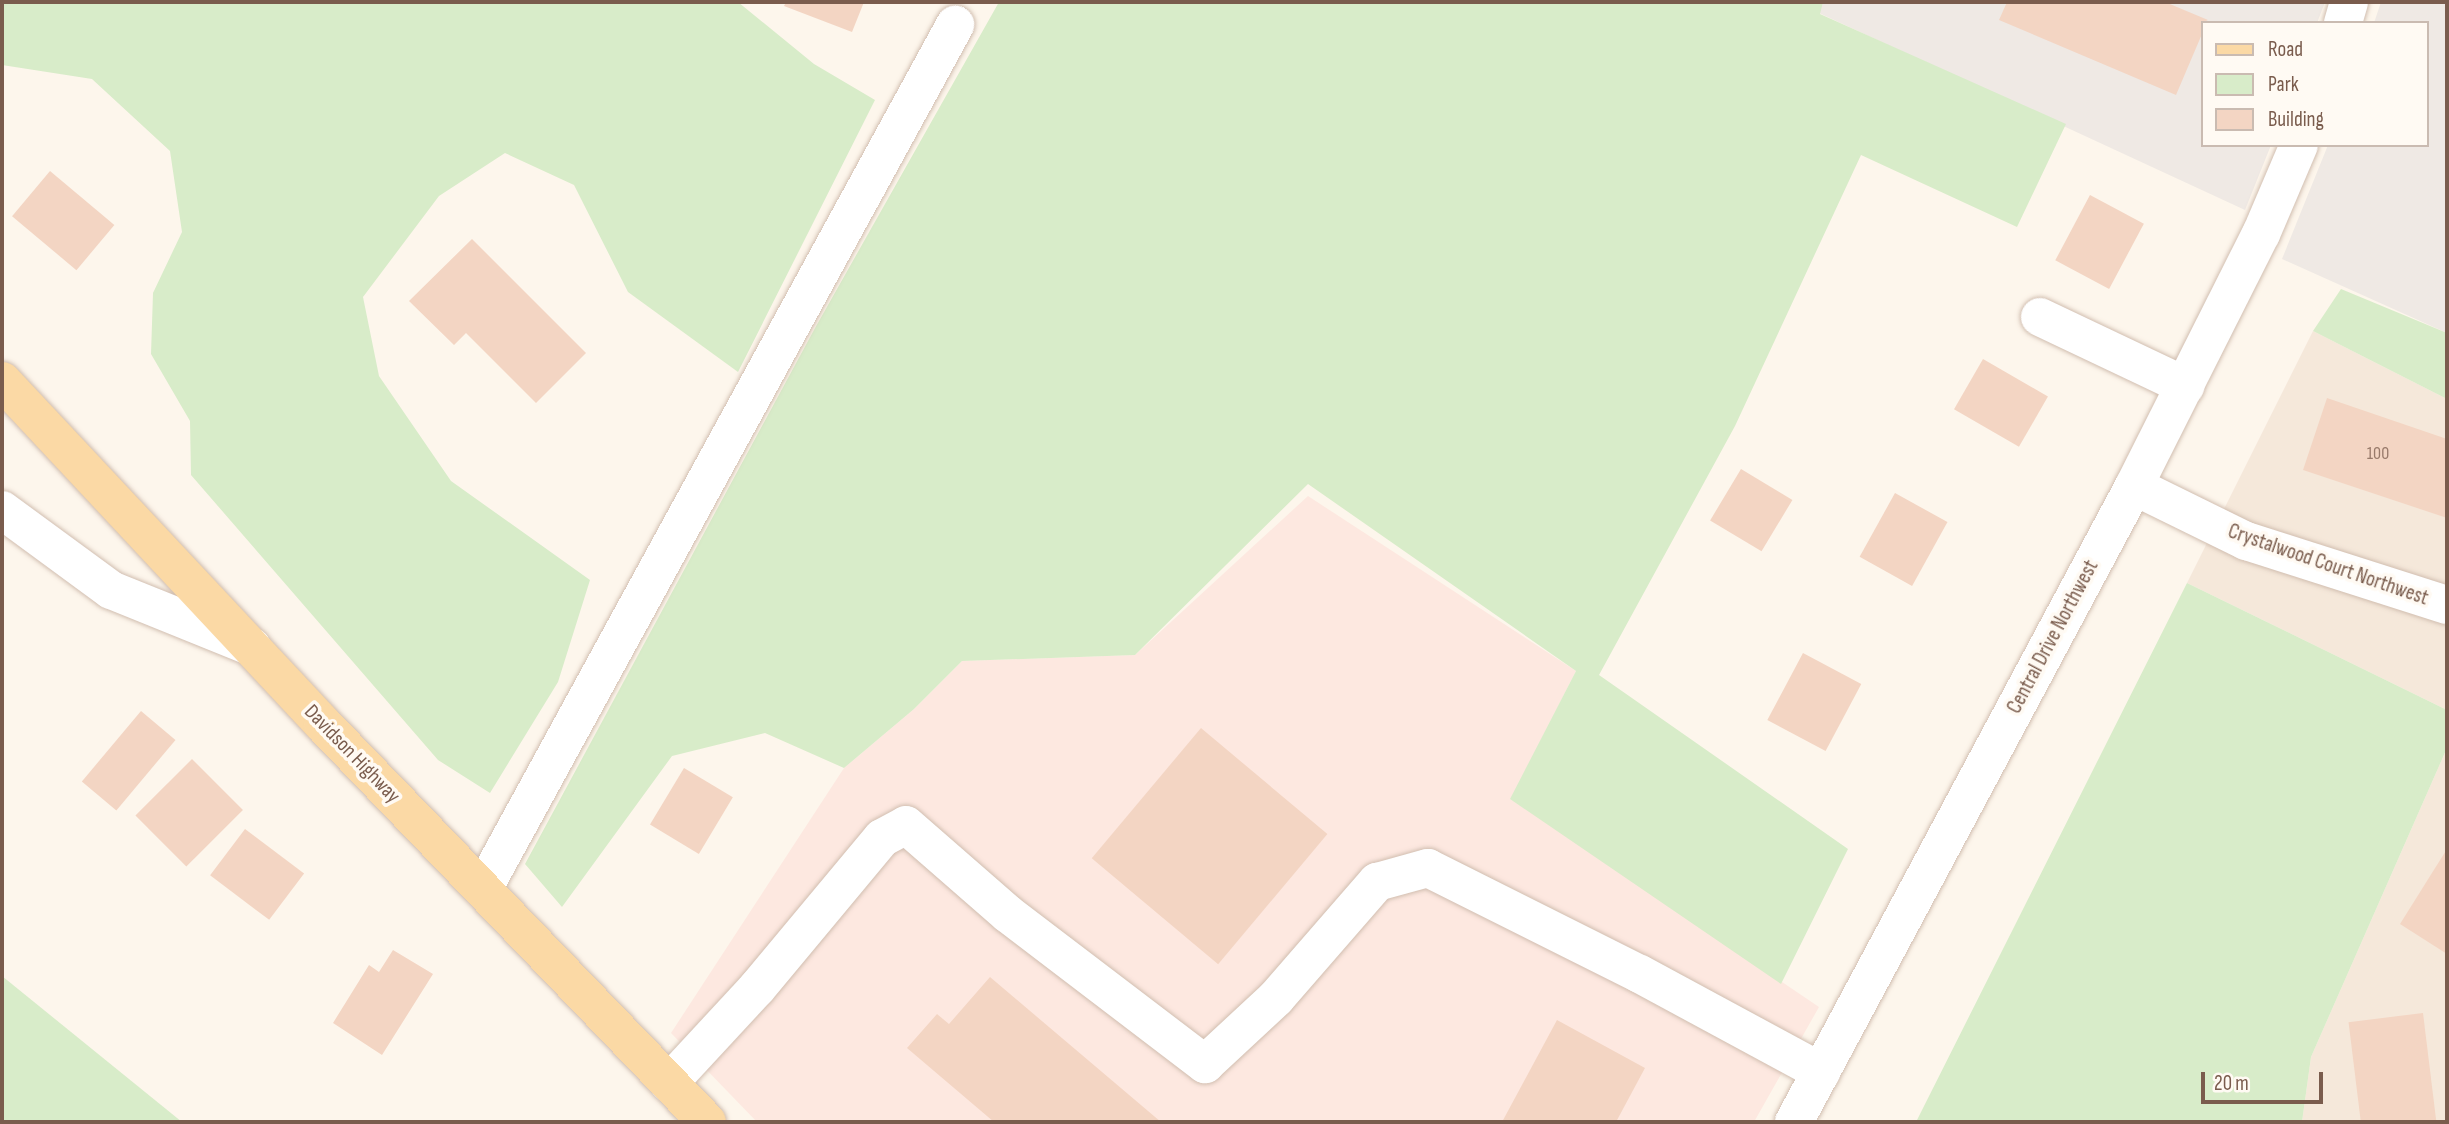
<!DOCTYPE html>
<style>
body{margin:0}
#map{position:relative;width:2449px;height:1124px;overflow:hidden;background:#fdf6ec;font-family:"Sofia Sans Condensed",sans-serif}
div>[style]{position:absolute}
.residential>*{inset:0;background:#f5e8da}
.commercial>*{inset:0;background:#fde8e0}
.industrial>*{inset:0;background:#efe9e4}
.green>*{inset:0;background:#d8ecc9}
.building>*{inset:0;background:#f3d5c3;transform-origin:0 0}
.roads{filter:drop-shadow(0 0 2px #d1beb0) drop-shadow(0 0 2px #d1beb0)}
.minor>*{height:38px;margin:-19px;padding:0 19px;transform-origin:19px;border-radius:19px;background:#fff}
.major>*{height:38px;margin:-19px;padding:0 19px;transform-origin:19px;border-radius:19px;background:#fbd9a5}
span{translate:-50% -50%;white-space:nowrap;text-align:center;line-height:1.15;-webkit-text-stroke:7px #fffaf3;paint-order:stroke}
.number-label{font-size:18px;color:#987a6a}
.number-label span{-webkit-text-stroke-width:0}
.street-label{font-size:21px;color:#7a5c4d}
.frame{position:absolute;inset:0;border:4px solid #7a5c4d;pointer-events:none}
.legend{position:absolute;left:2201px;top:21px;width:228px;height:126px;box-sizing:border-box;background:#fffaf3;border:2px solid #cabbb1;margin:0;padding:9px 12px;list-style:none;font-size:21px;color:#7a5c4d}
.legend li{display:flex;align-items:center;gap:14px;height:35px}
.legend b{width:35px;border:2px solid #cabbb1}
.scale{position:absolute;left:2201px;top:1072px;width:122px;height:32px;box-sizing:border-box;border:4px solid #7a5c4d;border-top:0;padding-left:9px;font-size:21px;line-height:24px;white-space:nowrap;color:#7a5c4d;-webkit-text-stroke:5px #fffaf3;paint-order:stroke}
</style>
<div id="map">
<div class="residential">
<i style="clip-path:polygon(2313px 331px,2447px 399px,2447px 710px,2187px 583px)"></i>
<i style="clip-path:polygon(2447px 748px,2447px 1122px,2302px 1122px,2311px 1057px)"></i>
</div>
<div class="commercial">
<i style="clip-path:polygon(1308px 496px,1576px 671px,1511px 799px,1819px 1007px,1754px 1122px,757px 1122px,671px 1033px,844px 768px,914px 709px,962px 661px,1135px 655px)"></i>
</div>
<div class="industrial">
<i style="clip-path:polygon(1823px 2px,2325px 2px,2317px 23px,2202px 23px,2202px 145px,2271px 145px,2245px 210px,1819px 13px)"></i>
<i style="clip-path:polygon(2381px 2px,2447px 2px,2447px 333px,2282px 259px,2328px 145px,2426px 145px,2426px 23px,2374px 23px)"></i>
</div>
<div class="green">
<i style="clip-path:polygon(2px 2px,738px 2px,814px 64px,875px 100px,738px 372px,628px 292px,574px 185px,505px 153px,439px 196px,363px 297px,379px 376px,451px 481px,590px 580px,558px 682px,490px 793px,438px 760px,191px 475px,190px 421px,151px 354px,153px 293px,182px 232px,170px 151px,92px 79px,2px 65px)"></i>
<i style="clip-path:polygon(999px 2px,1823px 2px,1820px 14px,2066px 124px,2017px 227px,1861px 155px,1735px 426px,1599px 675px,1848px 849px,1781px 984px,1510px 799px,1576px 671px,1308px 484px,1135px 655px,962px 661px,914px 709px,844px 768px,765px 733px,672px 756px,562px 907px,525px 864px,815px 328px)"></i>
<i style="clip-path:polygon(2341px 289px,2447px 333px,2447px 399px,2313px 331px)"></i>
<i style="clip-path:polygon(2187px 583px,2447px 710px,2447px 748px,2311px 1057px,2302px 1122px,1916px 1122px)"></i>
<i style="clip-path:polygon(2px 976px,182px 1122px,2px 1122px)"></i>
</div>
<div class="building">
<i style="clip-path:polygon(786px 2px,864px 2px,852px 32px,784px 6px)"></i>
<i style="clip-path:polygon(2007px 2px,2165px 2px,2208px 20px,2202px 23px,2202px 34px,2176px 95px,1999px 20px)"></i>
<i style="left:50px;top:171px;width:84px;height:59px;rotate:40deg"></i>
<i style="left:2090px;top:195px;width:61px;height:74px;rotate:28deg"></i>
<i style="clip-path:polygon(472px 239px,586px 353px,536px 403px,466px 333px,454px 345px,409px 301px)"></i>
<i style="left:1983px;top:359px;width:75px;height:58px;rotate:30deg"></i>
<i style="clip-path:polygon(2327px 398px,2447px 439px,2447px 518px,2303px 470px)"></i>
<i style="left:1741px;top:469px;width:60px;height:60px;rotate:31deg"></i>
<i style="left:1895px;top:493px;width:60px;height:73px;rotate:29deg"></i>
<i style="left:1803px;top:653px;width:66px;height:76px;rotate:28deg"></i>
<i style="left:141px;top:711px;width:45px;height:92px;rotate:40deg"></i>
<i style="left:1201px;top:728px;width:165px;height:170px;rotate:40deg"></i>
<i style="left:192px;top:759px;width:72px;height:80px;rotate:45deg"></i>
<i style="left:684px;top:768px;width:57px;height:66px;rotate:31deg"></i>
<i style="left:245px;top:829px;width:74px;height:58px;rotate:37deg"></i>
<i style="clip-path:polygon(2447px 849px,2447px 954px,2400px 924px)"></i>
<i style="clip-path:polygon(393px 950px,433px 974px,382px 1055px,333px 1023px,369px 965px,379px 972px)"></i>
<i style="clip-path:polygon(990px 977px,1161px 1122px,994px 1122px,907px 1048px,937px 1014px,949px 1024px)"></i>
<i style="left:2423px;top:1013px;width:110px;height:75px;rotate:83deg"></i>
<i style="clip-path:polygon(1557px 1020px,1645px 1068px,1616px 1122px,1502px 1122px)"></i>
</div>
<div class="roads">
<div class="minor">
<i style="left:2343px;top:23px;width:22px;rotate:-74deg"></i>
<i style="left:2040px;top:317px;width:161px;rotate:25.4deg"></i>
<i style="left:2134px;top:486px;width:125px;rotate:26.2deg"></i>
<i style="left:2246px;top:541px;width:211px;rotate:17.7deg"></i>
<i style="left:2px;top:510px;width:135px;rotate:36.3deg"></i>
<i style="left:111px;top:590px;width:152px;rotate:22deg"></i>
<i style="left:483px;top:889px;width:985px;rotate:-61.35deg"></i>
<i style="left:669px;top:1083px;width:129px;rotate:-47.2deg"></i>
<i style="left:757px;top:988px;width:195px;rotate:-50.2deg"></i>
<i style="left:882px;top:838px;width:27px;rotate:-28deg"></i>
<i style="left:906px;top:825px;width:135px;rotate:41.1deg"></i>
<i style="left:1008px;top:914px;width:248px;rotate:37.3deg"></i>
<i style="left:1205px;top:1064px;width:97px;rotate:-42.9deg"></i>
<i style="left:1276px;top:998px;width:154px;rotate:-49deg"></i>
<i style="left:1377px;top:882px;width:53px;rotate:-15.4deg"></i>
<i style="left:1428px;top:868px;width:237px;rotate:26.6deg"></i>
<i style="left:1640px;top:974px;width:206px;rotate:28.4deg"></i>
<i style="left:1794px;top:1122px;width:721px;rotate:-61.87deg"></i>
<i style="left:2134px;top:486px;width:282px;rotate:-63.3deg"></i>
<i style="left:2261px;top:234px;width:97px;rotate:-66.9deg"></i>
</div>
<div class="major">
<i style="left:2px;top:381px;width:470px;rotate:46.9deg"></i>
<i style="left:323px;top:724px;width:553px;rotate:46.03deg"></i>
</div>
</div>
<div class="number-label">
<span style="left:2378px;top:454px">100</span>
</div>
<div class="street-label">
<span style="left:2328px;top:565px;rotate:19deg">Crystalwood Court Northwest</span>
<span style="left:2053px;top:637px;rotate:-62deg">Central Drive Northwest</span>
<span style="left:352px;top:754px;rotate:46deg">Davidson Highway</span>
</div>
<div class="frame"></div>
<ul class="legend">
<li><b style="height:9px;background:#fbd9a5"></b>Road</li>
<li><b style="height:19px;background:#d8ecc9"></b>Park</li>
<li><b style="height:19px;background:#f3d5c3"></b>Building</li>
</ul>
<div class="scale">20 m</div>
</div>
